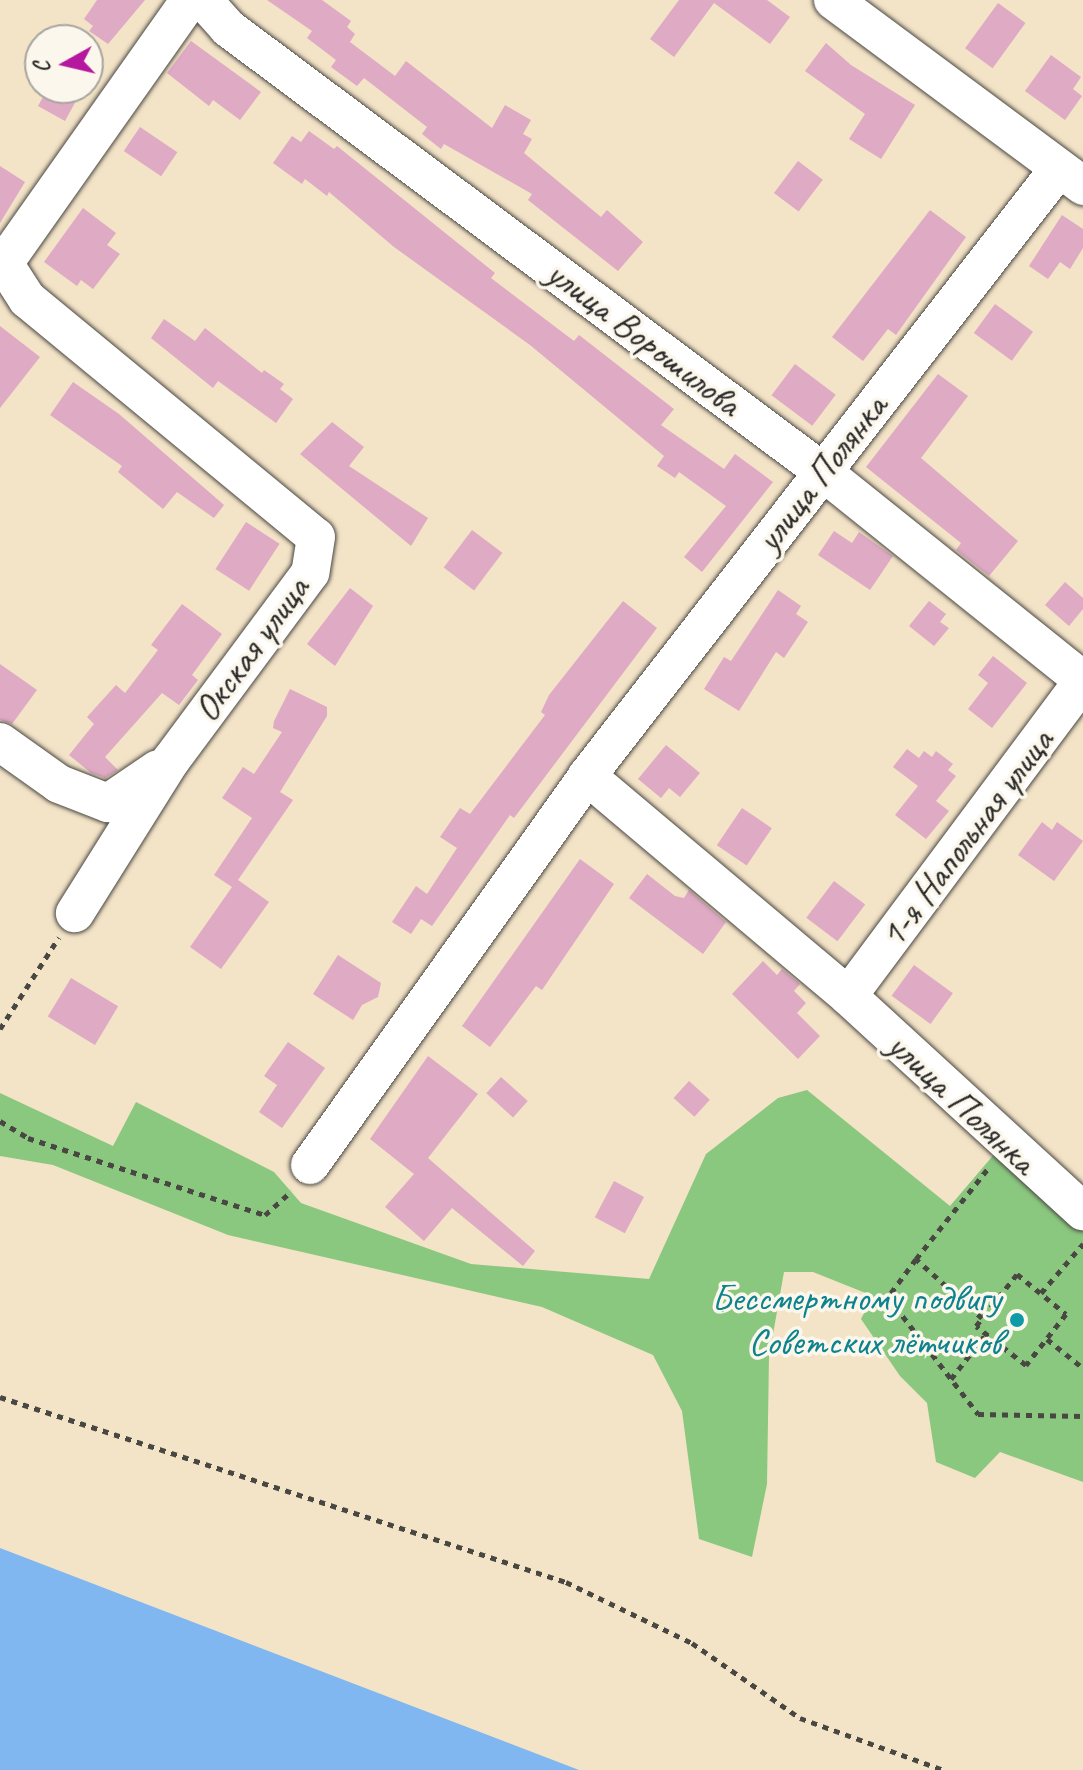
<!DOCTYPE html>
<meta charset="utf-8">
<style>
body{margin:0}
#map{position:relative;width:1083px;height:1770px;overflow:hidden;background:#f3e3c7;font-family:Caveat,sans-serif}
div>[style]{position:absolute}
.green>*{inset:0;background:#8bc87f}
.water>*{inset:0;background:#81b7f0}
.building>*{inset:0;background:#dfaac4;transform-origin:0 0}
.path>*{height:5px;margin-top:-2.5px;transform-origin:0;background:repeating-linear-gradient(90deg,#494742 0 6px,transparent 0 12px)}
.roads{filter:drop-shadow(0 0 2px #494742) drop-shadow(0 0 2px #494742)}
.minor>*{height:38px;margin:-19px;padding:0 19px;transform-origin:19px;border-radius:19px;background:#fff}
.dots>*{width:22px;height:22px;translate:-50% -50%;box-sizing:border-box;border:4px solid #fbf7ec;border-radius:50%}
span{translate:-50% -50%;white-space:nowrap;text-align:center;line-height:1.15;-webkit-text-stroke:7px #fbf7ec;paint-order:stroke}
.street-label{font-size:38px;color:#2b2b2b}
.culture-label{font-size:38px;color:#0d838f}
.right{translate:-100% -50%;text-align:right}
.north{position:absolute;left:24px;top:24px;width:80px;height:80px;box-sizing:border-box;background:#fbf7ec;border:2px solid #a8a59f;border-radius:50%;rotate:262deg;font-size:22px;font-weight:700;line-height:32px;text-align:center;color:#2b2b2b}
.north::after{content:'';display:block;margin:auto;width:28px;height:36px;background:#b5179e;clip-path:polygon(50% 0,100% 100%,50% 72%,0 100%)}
</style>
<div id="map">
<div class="green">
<i style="clip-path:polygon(807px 1090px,950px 1206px,996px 1152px,1083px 1229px,1083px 1482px,1000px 1452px,975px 1478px,936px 1462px,927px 1403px,900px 1376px,861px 1319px,873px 1296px,813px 1272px,784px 1272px,769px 1357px,767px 1484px,752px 1557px,699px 1539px,682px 1411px,653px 1355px,542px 1307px,228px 1235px,53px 1165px,0 1156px,0 1093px,113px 1146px,136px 1102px,274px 1172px,301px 1203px,471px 1264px,649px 1279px,706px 1154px,778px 1098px)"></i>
</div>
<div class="water">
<i style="clip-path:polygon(0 1548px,579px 1770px,0 1770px)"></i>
</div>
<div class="building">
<i style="clip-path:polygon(97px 0,145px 0,108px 44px,89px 31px,93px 26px,84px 19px)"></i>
<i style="clip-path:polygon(267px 0,322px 0,351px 21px,347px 27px,355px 34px,350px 42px,395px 76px,406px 61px,492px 128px,505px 105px,531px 120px,523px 134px,532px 139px,524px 153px,601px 217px,607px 210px,643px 242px,618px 271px,528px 200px,532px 194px,444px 144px,441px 149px,422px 134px,427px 127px,364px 78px,357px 86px,331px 67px,336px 60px,307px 38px,312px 31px)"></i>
<i style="clip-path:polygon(679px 0,767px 0,790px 17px,770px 44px,714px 3px,674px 57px,650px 39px)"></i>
<i style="left:998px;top:3px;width:34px;height:56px;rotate:36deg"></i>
<i style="clip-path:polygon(191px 41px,261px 92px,240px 120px,213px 100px,209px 106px,167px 73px)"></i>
<i style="clip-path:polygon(826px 43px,851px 65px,915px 105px,881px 159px,849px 139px,865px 114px,805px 71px)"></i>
<i style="clip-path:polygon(1051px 55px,1081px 77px,1073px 89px,1082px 96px,1065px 120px,1025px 91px)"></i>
<i style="clip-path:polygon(48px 88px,83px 88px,65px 121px,38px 106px)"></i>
<i style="left:140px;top:127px;width:45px;height:29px;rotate:34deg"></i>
<i style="clip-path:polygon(309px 131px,334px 149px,337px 146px,495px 273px,491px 278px,574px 341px,579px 335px,674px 409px,661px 425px,724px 469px,735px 454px,773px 482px,702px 572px,684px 557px,726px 506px,679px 472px,675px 478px,657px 466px,664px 456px,530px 345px,394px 247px,329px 192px,327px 196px,305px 179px,302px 184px,273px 163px,292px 136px,301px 142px)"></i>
<i style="left:798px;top:161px;width:31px;height:40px;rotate:37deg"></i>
<i style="clip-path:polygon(0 166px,25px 182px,0 223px)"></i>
<i style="clip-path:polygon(83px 208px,116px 233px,107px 245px,120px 254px,93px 289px,81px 280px,77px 286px,44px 262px)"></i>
<i style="clip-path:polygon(930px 210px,966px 237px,896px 335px,888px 329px,863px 361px,832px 337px)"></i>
<i style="clip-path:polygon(1062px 215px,1083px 229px,1083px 248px,1070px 269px,1060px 262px,1048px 279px,1029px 266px)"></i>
<i style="left:995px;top:304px;width:47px;height:36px;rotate:36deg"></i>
<i style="clip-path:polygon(164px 319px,195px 341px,205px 328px,262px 373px,264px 370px,284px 384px,280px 389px,293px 399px,276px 423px,218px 381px,213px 388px,151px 338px)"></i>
<i style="clip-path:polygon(0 326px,40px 357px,0 408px)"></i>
<i style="left:795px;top:364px;width:51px;height:39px;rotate:37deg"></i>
<i style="clip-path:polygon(938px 374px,968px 396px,921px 458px,1018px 541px,989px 576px,956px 550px,961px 543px,866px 467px)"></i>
<i style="clip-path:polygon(73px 382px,119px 414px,224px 505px,214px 518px,177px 492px,163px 509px,118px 472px,122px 466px,50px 415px)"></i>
<i style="clip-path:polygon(332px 422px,364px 447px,349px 466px,428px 518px,411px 546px,300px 454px)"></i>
<i style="left:246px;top:522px;width:40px;height:56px;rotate:33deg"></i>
<i style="left:472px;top:530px;width:38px;height:47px;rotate:37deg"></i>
<i style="clip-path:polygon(834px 531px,852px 543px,859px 532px,893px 556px,870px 590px,818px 555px)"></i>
<i style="clip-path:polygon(1065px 582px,1083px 598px,1083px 609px,1069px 626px,1045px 605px)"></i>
<i style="clip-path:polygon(350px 588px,373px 606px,335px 666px,307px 644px)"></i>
<i style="clip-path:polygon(778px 590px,801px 606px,796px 614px,808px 622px,784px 658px,776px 652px,739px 711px,704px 689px,724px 657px,731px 661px)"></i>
<i style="clip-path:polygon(623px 601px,657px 628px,514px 818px,510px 815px,432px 926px,421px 919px,411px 934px,392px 922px,416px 886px,427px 894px,457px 848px,440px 837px,460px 808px,470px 814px,545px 715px,541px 712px,549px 695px)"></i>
<i style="clip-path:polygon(929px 601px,946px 614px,940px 622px,949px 628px,934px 646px,909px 626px)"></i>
<i style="clip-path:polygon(182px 604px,222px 634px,192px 675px,198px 680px,179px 705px,162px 693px,105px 757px,118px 770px,105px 778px,91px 773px,69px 755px,94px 724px,87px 717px,116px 685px,125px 693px,158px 650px,151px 645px)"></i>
<i style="clip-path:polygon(993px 656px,1027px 683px,992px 728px,968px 709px,988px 683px,978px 675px)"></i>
<i style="clip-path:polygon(0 664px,37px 690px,12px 724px,0 720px)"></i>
<i style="clip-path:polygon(290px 689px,327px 707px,327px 716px,280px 792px,293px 800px,238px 880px,269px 902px,221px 969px,190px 947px,232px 887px,214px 875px,252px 818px,222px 798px,243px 767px,254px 774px,282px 732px,273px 728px,274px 721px)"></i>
<i style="clip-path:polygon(666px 745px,700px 773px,680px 797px,669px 788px,661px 798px,638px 779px)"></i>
<i style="clip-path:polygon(907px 749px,919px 758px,924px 751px,932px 757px,936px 751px,953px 764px,948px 770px,956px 776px,936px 801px,949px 811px,926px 839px,895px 815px,918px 786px,893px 767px)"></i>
<i style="left:742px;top:808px;width:36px;height:45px;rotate:34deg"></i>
<i style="clip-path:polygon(1042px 822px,1052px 830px,1057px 822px,1083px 841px,1054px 881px,1018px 855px)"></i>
<i style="clip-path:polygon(580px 859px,614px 884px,542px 990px,536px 986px,490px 1047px,462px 1026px)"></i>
<i style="clip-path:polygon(647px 874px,675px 896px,684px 898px,689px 890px,726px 922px,703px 954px,629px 898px)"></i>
<i style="left:834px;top:881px;width:39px;height:46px;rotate:37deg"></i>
<i style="clip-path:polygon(338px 955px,381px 983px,378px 997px,362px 1005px,353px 1020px,313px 994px)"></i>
<i style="clip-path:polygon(763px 961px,777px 975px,782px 969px,800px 984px,794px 991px,806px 1003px,797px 1013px,820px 1036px,798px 1059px,732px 994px)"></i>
<i style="left:914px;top:965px;width:48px;height:38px;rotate:36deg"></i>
<i style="left:71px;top:978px;width:55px;height:45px;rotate:31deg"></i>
<i style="clip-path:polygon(288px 1042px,325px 1068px,282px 1128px,259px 1112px,277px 1085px,264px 1076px)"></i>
<i style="clip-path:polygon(428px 1056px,478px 1094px,428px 1158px,535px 1251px,523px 1266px,452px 1208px,424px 1241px,385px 1207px,414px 1174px,370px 1139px)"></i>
<i style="left:501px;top:1077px;width:36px;height:22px;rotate:42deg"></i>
<i style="left:689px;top:1081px;width:28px;height:23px;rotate:42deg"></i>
<i style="left:614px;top:1181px;width:34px;height:41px;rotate:28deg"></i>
</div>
<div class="path">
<i style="left:0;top:1029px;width:109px;rotate:-57.3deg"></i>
<i style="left:0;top:1121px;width:33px;rotate:31deg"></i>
<i style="left:28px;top:1138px;width:249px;rotate:18deg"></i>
<i style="left:265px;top:1215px;width:36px;rotate:-42deg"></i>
<i style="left:916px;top:1259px;width:47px;rotate:126.4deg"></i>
<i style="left:888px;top:1297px;width:148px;rotate:52.4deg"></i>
<i style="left:978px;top:1414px;width:105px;rotate:1.1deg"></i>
<i style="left:1017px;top:1274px;width:63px;rotate:39.2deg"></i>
<i style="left:1066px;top:1314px;width:65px;rotate:128.1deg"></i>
<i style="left:1026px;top:1365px;width:63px;rotate:-142deg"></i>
<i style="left:976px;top:1326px;width:66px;rotate:-51.7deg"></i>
<i style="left:1041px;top:1293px;width:65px;rotate:-49.4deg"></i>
<i style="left:982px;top:1318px;width:89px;rotate:-138.2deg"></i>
<i style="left:916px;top:1259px;width:119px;rotate:-51.5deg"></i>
<i style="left:1047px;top:1339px;width:46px;rotate:38.9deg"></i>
<i style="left:951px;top:1379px;width:57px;rotate:-52.1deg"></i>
<i style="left:0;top:1397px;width:595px;rotate:18.1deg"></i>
<i style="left:566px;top:1582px;width:140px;rotate:25.8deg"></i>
<i style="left:692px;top:1643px;width:131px;rotate:34.8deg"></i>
<i style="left:800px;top:1718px;width:153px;rotate:19.9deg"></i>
</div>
<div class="roads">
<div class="minor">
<i style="left:203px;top:0;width:38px;rotate:48deg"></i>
<i style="left:228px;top:28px;width:742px;rotate:36.73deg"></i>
<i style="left:823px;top:472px;width:333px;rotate:38.7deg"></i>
<i style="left:833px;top:0;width:312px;rotate:36.6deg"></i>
<i style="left:0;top:257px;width:50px;rotate:57.3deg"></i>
<i style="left:27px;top:299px;width:374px;rotate:39.5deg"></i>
<i style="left:316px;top:537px;width:36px;rotate:99deg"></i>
<i style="left:310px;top:573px;width:233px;rotate:126.6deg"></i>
<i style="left:171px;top:760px;width:181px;rotate:122.1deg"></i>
<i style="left:0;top:269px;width:329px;rotate:-54.8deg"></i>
<i style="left:0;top:742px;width:72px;rotate:35.4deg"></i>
<i style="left:59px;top:784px;width:53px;rotate:21.2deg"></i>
<i style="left:108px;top:803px;width:60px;rotate:-34.2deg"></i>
<i style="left:587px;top:776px;width:341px;rotate:40.1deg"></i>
<i style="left:848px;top:996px;width:319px;rotate:42.5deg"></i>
<i style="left:848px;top:996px;width:393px;rotate:-53.3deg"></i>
<i style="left:310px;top:1165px;width:478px;rotate:-54.5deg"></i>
<i style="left:587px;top:776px;width:766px;rotate:-52.16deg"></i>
</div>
</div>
<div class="dots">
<i style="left:1017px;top:1320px;background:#0f9aa8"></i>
</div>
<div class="street-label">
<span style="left:644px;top:338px;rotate:37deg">улица Ворошилова</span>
<span style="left:821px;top:473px;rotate:-52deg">улица Полянка</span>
<span style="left:251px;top:649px;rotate:-54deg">Окская улица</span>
<span style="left:966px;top:838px;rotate:-53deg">1-я Напольная улица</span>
<span style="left:962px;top:1103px;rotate:43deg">улица Полянка</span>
</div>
<div class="culture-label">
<span class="right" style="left:1001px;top:1320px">Бессмертному подвигу<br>Советских лётчиков</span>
</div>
<div class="north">С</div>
</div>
